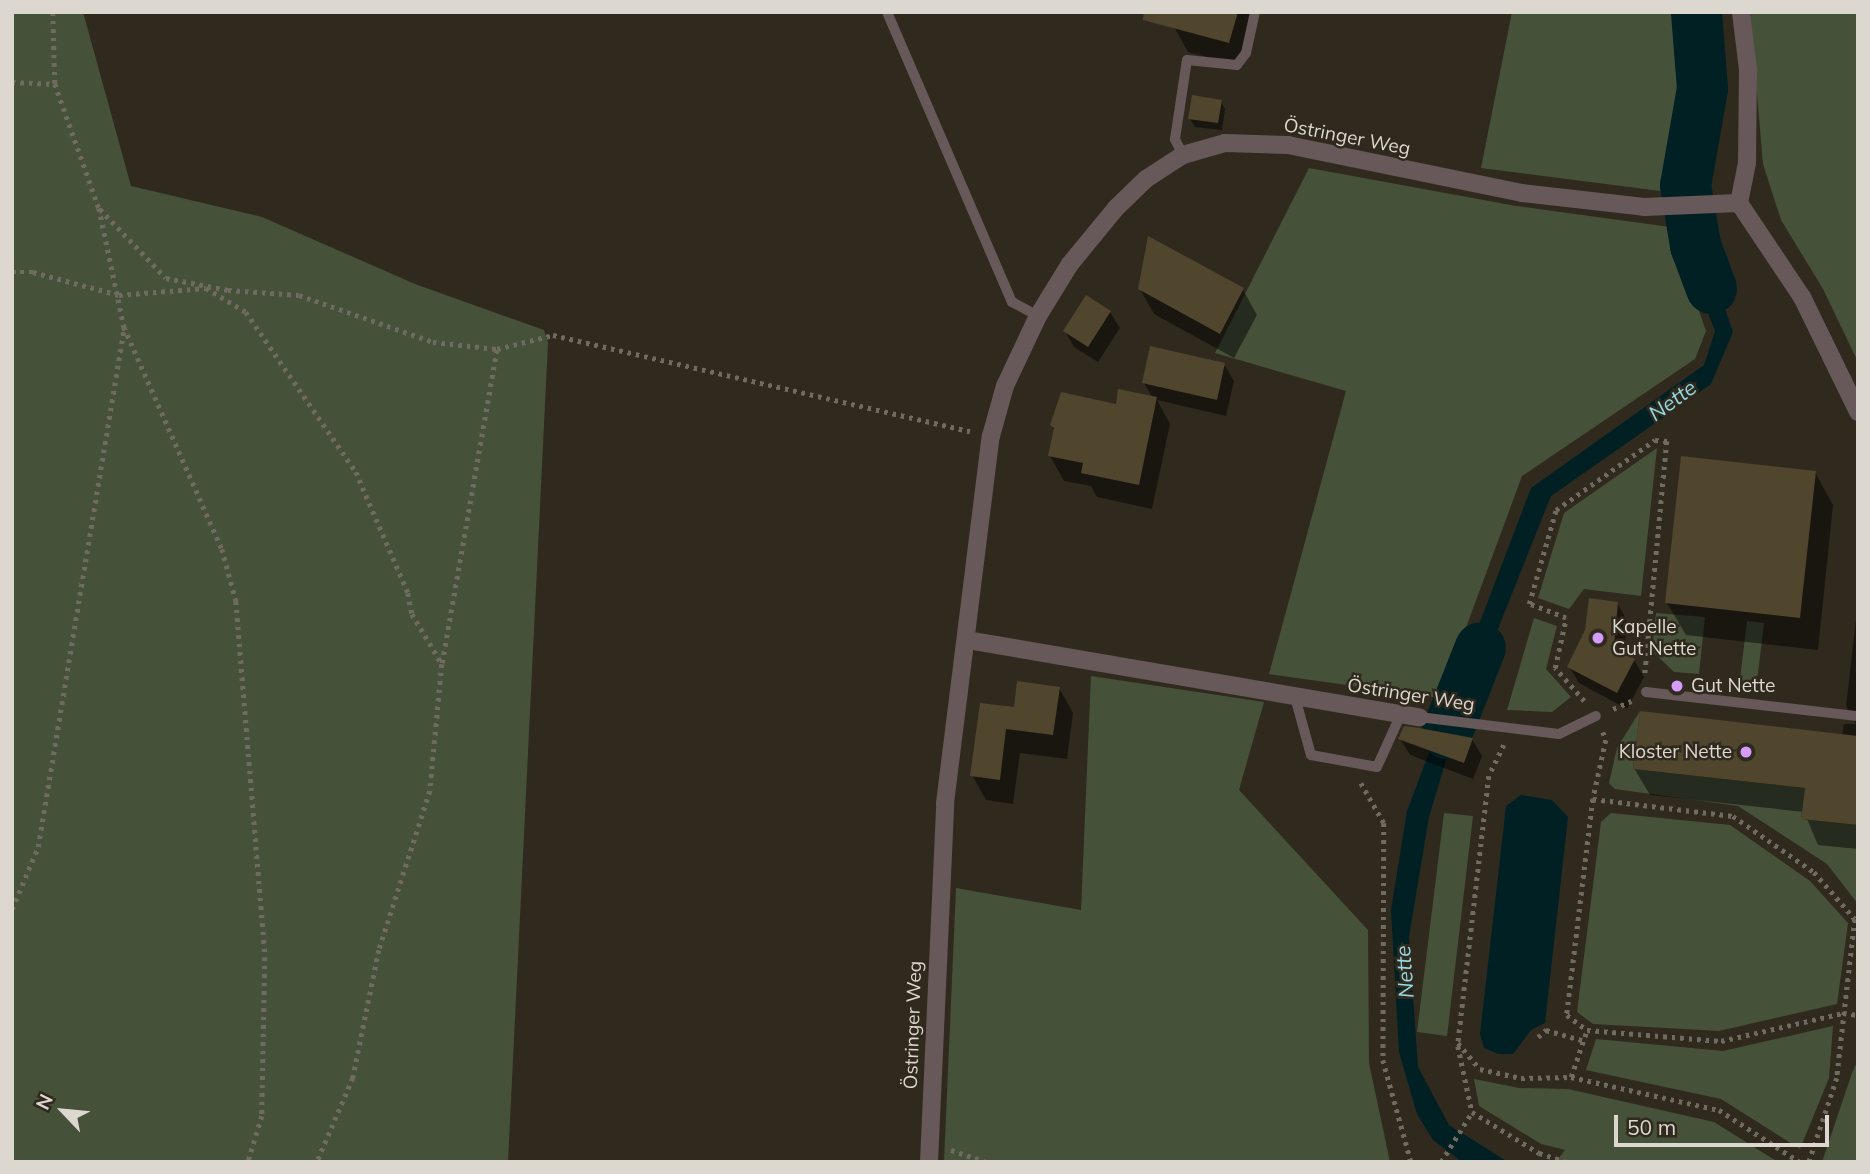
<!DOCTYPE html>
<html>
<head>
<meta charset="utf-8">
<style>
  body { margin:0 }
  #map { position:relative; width:1870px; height:1174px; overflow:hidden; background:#302a1e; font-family:Mulish,sans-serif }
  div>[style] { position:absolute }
  .green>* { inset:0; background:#46513a }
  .water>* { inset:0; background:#002024 }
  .shadow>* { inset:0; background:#0007 }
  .river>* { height:51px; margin:-25.5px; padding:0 25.5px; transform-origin:25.5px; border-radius:25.5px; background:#002024 }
  .building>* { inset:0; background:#50452d }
  .path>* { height:4.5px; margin-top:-2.25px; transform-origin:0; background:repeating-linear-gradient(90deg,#706b60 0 3.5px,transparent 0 8.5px) }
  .lane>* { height:10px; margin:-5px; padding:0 5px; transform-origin:5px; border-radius:5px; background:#67595a }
  .street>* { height:18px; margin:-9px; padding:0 9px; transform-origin:9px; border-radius:9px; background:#67595a }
  .dots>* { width:19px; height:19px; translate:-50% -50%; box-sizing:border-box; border:4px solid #302a1e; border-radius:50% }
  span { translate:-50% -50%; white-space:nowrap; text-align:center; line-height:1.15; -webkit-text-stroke:5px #302a1e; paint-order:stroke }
  .street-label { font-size:19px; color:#dcd8d0 }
  .poi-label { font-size:19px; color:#dcd8d0 }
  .left { translate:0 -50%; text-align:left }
  .right { translate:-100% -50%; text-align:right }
  .water-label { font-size:21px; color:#95dae3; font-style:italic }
  .frame { position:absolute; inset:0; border:14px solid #dcd8d0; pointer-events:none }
  .north { position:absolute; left:28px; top:1076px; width:70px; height:70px; -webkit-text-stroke:5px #302a1e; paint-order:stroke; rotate:296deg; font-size:19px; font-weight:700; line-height:28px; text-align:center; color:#dcd8d0 }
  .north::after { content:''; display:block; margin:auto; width:24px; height:32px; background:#dcd8d0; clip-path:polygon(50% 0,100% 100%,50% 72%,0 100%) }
  .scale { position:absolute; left:1614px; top:1115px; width:215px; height:32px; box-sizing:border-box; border:4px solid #dcd8d0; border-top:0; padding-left:9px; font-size:21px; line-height:24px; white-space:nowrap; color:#dcd8d0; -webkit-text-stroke:5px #302a1e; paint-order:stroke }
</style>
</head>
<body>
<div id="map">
  <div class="green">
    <div style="clip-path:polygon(12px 12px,83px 12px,131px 186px,262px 217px,415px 284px,544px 330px,548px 343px,508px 1162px,12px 1162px)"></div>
    <div style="clip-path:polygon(1512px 12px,1673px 12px,1682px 137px,1668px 192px,1481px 168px)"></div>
    <div style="clip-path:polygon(1750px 12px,1858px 12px,1858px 362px,1823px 289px,1781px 220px,1763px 164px)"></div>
    <div style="clip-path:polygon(1309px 168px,1516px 206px,1670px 227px,1706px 331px,1695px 359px,1522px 476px,1440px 698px,1269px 674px,1346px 391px,1215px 353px)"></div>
    <div style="clip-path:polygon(1657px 448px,1641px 596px,1584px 589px,1569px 609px,1538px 598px,1564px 513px)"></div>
    <div style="clip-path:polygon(1656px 613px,1705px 617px,1699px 674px,1674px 672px,1652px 651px)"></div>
    <div style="clip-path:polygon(1534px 618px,1557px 626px,1546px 669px,1571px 697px,1552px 712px,1507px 710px)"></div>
    <div style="clip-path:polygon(1747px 621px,1764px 623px,1756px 690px,1739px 688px)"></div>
    <div style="clip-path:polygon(1091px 676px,1264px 702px,1239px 790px,1368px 930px,1369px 1063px,1390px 1162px,944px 1162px,956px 888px,1081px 910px)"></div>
    <div style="clip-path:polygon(1640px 711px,1633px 769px,1805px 788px,1801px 819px,1858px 825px,1858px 904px,1827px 864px,1738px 806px,1615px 789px,1609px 783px,1617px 748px)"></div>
    <div style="clip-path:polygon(1444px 813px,1473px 816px,1447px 1036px,1417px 1032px)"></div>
    <div style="clip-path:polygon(1611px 813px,1730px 825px,1810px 881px,1848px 923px,1837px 1004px,1719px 1031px,1593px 1024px,1577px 1012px,1601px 822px)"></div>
    <div style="clip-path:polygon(1833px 1026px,1829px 1078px,1800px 1149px,1721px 1099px,1586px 1070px,1596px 1039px,1723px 1051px)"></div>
    <div style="clip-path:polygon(1858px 1060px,1858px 1162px,1822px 1162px,1852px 1073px)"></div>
    <div style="clip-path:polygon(1474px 1079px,1519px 1088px,1568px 1089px,1714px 1122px,1778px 1162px,1556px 1162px,1565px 1150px,1541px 1144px,1479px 1106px)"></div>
  </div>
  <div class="water">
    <div style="clip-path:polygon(1682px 12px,1703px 12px,1709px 88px,1694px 180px,1697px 199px,1681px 200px,1678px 180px,1689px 90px)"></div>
    <div style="clip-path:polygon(1702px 222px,1703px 246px,1733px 332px,1711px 384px,1551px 496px,1464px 714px,1446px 711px,1531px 488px,1704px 365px,1715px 331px,1683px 250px,1678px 224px)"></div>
    <div style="clip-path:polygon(1430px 750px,1447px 757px,1429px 817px,1409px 937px,1418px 1067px,1449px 1125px,1508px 1162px,1462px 1162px,1433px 1140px,1417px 1114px,1399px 1052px,1391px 910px,1407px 811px)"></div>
    <div style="clip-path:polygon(1521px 795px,1552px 800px,1568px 817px,1545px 1023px,1531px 1030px,1513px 1054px,1498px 1054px,1484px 1048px,1480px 1034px,1506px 806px)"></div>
  </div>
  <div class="shadow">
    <div style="clip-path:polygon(1178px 12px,1258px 12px,1243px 67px,1188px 52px,1174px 27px)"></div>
    <div style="clip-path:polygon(1221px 101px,1225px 109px,1222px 130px,1195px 127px,1190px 119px)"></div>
    <div style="clip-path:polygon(1140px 289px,1243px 290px,1257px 315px,1234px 358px,1154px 314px)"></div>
    <div style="clip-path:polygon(1110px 312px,1120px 328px,1098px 362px,1074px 347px,1065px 331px)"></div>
    <div style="clip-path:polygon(1224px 364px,1234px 381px,1226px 416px,1157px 400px,1170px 424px,1152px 509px,1097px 497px,1091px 486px,1064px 481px,1050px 456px,1055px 431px,1051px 425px,1153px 398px,1144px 383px)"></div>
    <div style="clip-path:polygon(1815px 472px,1833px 505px,1818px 650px,1686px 635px,1667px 603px)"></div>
    <div style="clip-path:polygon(1858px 602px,1858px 849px,1818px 845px,1804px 812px,1650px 795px,1634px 768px,1842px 736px,1844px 724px,1856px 724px,1846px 706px)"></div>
    <div style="clip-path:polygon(1617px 603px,1627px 620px,1624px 654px,1634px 660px,1644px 677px,1627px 709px,1579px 683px,1569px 666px,1587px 630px)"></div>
    <div style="clip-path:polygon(1059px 688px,1073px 713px,1067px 759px,1020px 753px,1013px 804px,986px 800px,972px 775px,1016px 709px)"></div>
    <div style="clip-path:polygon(1400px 739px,1472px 739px,1482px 756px,1473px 779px,1410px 755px)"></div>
  </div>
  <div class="river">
    <div style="left:1696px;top:12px;width:76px;rotate:85.5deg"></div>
    <div style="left:1702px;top:88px;width:98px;rotate:99.9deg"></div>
    <div style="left:1685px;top:185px;width:61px;rotate:80.5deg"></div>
    <div style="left:1695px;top:245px;width:46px;rotate:69.6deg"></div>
    <div style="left:1446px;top:733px;width:92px;rotate:-68.4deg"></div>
  </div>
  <div class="building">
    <div style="clip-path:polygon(1144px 12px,1238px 12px,1229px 43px,1143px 20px)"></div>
    <div style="clip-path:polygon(1192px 95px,1222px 100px,1218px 123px,1188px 119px)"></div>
    <div style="clip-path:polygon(1148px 236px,1244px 288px,1220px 334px,1138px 289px)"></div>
    <div style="clip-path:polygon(1086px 295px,1111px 311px,1088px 347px,1063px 331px)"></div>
    <div style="clip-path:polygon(1150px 346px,1225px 363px,1217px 400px,1142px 383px)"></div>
    <div style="clip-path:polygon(1118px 389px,1157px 397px,1139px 485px,1081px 473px,1083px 463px,1048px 456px,1054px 428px,1050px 425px,1061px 392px,1116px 404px)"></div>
    <div style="clip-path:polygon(1681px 456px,1816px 471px,1800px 618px,1665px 603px)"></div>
    <div style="clip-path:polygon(1589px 598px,1618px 602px,1614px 646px,1635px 659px,1617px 693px,1567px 667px,1585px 630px)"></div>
    <div style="clip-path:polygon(1017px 681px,1060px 687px,1053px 735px,1006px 729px,1000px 780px,970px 776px,980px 703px,1014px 707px)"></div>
    <div style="clip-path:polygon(1640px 711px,1858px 736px,1858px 825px,1801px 819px,1805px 788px,1633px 769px)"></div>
    <div style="clip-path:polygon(1404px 726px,1419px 728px,1473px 738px,1464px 763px,1398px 739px)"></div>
  </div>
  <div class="path">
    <div style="left:53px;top:12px;width:72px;rotate:88.4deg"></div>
    <div style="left:55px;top:84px;width:132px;rotate:70.5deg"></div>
    <div style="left:99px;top:208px;width:122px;rotate:78.1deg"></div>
    <div style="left:124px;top:327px;width:243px;rotate:66.2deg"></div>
    <div style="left:222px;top:549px;width:54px;rotate:74.9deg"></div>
    <div style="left:236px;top:601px;width:357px;rotate:85.3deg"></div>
    <div style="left:265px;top:957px;width:159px;rotate:91.1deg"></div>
    <div style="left:262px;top:1116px;width:48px;rotate:106.9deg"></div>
    <div style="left:12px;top:82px;width:43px;rotate:2.7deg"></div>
    <div style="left:100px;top:209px;width:95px;rotate:46.3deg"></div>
    <div style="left:166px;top:278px;width:63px;rotate:11deg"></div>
    <div style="left:228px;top:290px;width:71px;rotate:4deg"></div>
    <div style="left:299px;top:295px;width:142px;rotate:19.3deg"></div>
    <div style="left:433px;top:342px;width:64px;rotate:6.2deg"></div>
    <div style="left:497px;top:349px;width:58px;rotate:-14deg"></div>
    <div style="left:553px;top:335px;width:428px;rotate:13deg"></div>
    <div style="left:12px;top:272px;width:21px"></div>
    <div style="left:33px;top:272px;width:89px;rotate:15deg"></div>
    <div style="left:119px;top:295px;width:87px;rotate:-4.6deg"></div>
    <div style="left:206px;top:288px;width:47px;rotate:31deg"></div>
    <div style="left:246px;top:312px;width:194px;rotate:55.5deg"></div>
    <div style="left:356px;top:472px;width:132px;rotate:66.7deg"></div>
    <div style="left:408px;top:593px;width:21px;rotate:79deg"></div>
    <div style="left:412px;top:614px;width:58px;rotate:59deg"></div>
    <div style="left:442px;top:664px;width:128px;rotate:95.4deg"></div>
    <div style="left:430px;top:791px;width:167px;rotate:107.8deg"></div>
    <div style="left:379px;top:950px;width:131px;rotate:101.5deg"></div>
    <div style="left:353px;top:1078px;width:91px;rotate:113.2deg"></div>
    <div style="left:442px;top:663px;width:319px;rotate:-80.1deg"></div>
    <div style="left:1584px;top:701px;width:44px;rotate:-131.3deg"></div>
    <div style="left:1555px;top:668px;width:51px;rotate:-77.6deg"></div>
    <div style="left:1566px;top:618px;width:40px;rotate:-159deg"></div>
    <div style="left:1529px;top:604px;width:98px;rotate:-74deg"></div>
    <div style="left:1556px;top:510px;width:121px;rotate:-35.3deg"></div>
    <div style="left:1655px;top:440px;width:12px;rotate:5deg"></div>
    <div style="left:1667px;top:441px;width:233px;rotate:95.4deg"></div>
    <div style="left:1613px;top:709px;width:20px;rotate:-24deg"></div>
    <div style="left:1603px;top:732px;width:9px;rotate:69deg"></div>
    <div style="left:1606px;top:740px;width:60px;rotate:102.4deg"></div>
    <div style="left:1593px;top:799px;width:218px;rotate:96.9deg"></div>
    <div style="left:1567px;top:1015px;width:25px;rotate:37deg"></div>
    <div style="left:1587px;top:1030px;width:134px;rotate:4.7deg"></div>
    <div style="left:1721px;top:1041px;width:125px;rotate:-12.9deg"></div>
    <div style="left:1843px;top:1013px;width:15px;rotate:8deg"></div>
    <div style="left:1504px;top:745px;width:34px;rotate:116deg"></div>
    <div style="left:1489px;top:776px;width:269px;rotate:96.6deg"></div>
    <div style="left:1458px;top:1043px;width:34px;rotate:50deg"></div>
    <div style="left:1480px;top:1069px;width:42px;rotate:12.4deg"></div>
    <div style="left:1521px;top:1078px;width:50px;rotate:-1.1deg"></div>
    <div style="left:1571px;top:1077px;width:152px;rotate:12.6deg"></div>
    <div style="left:1719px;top:1110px;width:96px;rotate:32.7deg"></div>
    <div style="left:1361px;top:783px;width:46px;rotate:60.1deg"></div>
    <div style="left:1384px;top:823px;width:237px;rotate:90.2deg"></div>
    <div style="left:1383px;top:1060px;width:106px;rotate:74.6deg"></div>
    <div style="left:1593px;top:799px;width:141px;rotate:6.9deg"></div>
    <div style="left:1733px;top:816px;width:98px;rotate:34.7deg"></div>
    <div style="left:1814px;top:872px;width:62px;rotate:48.9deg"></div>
    <div style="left:1855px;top:919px;width:160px;rotate:96.5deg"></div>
    <div style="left:1837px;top:1078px;width:89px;rotate:108.4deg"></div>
    <div style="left:12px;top:909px;width:67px;rotate:-67.2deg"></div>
    <div style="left:38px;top:847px;width:526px;rotate:-80.59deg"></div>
    <div style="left:1538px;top:1037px;width:11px;rotate:-41deg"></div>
    <div style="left:1546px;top:1030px;width:41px;rotate:15.8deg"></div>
    <div style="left:1458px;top:1046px;width:67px;rotate:78deg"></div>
    <div style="left:1472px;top:1112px;width:79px;rotate:31.5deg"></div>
    <div style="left:1539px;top:1153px;width:28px;rotate:18deg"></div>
    <div style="left:1571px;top:1077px;width:50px;rotate:-71.2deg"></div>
    <div style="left:951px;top:1150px;width:36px;rotate:19deg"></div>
    <div style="left:1441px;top:1162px;width:59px;rotate:-58.2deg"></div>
  </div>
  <div class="lane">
    <div style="left:887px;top:12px;width:316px;rotate:66.7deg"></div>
    <div style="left:1012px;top:302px;width:30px;rotate:28deg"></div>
    <div style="left:1183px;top:155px;width:18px;rotate:-117deg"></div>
    <div style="left:1175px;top:139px;width:80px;rotate:-81.4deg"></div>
    <div style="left:1187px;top:60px;width:50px;rotate:5.7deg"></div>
    <div style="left:1237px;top:65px;width:15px;rotate:-53deg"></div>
    <div style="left:1246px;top:53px;width:42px;rotate:-77.6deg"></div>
    <div style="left:1646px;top:692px;width:213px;rotate:6.5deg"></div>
    <div style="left:1295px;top:697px;width:60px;rotate:74.6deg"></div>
    <div style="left:1311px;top:755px;width:67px;rotate:10.3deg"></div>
    <div style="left:1377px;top:767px;width:58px;rotate:-65.6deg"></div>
    <div style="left:1419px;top:717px;width:141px;rotate:6.9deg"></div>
    <div style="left:1559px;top:734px;width:41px;rotate:-25.9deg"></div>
  </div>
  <div class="street">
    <div style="left:1739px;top:203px;width:113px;rotate:56.2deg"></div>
    <div style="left:1802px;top:297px;width:128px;rotate:64deg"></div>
    <div style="left:1739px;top:203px;width:41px;rotate:-78.7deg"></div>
    <div style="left:1747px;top:163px;width:93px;rotate:-89.4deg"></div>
    <div style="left:1748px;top:70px;width:58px;rotate:-96.9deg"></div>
    <div style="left:967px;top:640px;width:459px;rotate:9.7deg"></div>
    <div style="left:929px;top:1162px;width:359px;rotate:-87.4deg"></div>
    <div style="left:945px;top:803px;width:370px;rotate:-82.9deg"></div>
    <div style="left:991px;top:436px;width:52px;rotate:-74.4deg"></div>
    <div style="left:1005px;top:386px;width:77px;rotate:-64.8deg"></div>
    <div style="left:1038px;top:316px;width:61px;rotate:-58.4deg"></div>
    <div style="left:1070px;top:264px;width:72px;rotate:-50.6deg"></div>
    <div style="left:1116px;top:208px;width:42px;rotate:-44deg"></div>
    <div style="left:1146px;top:179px;width:44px;rotate:-33deg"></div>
    <div style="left:1183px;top:155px;width:44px;rotate:-15.9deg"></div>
    <div style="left:1225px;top:143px;width:63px;rotate:1.8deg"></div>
    <div style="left:1288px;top:145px;width:239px;rotate:11.6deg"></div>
    <div style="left:1522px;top:193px;width:123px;rotate:6.5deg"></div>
    <div style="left:1644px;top:207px;width:95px;rotate:-2.4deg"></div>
  </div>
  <div class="dots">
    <div style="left:1598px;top:638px;background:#d59cfb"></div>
    <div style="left:1677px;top:686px;background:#d59cfb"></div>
    <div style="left:1746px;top:752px;background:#d59cfb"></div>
  </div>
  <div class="street-label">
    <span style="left:1347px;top:137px;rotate:11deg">Östringer Weg</span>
    <span style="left:1411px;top:695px;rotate:9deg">Östringer Weg</span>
    <span style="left:913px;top:1025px;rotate:-88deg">Östringer Weg</span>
  </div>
  <div class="poi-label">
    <span class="left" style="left:1612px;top:638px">Kapelle<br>Gut Nette</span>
    <span class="left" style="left:1691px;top:686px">Gut Nette</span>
    <span class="right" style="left:1732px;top:752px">Kloster Nette</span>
  </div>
  <div class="water-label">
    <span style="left:1672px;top:400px;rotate:-36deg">Nette</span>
    <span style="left:1404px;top:972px;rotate:-94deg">Nette</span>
  </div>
  <div class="frame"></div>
  <div class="north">N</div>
  <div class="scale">50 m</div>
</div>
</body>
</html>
